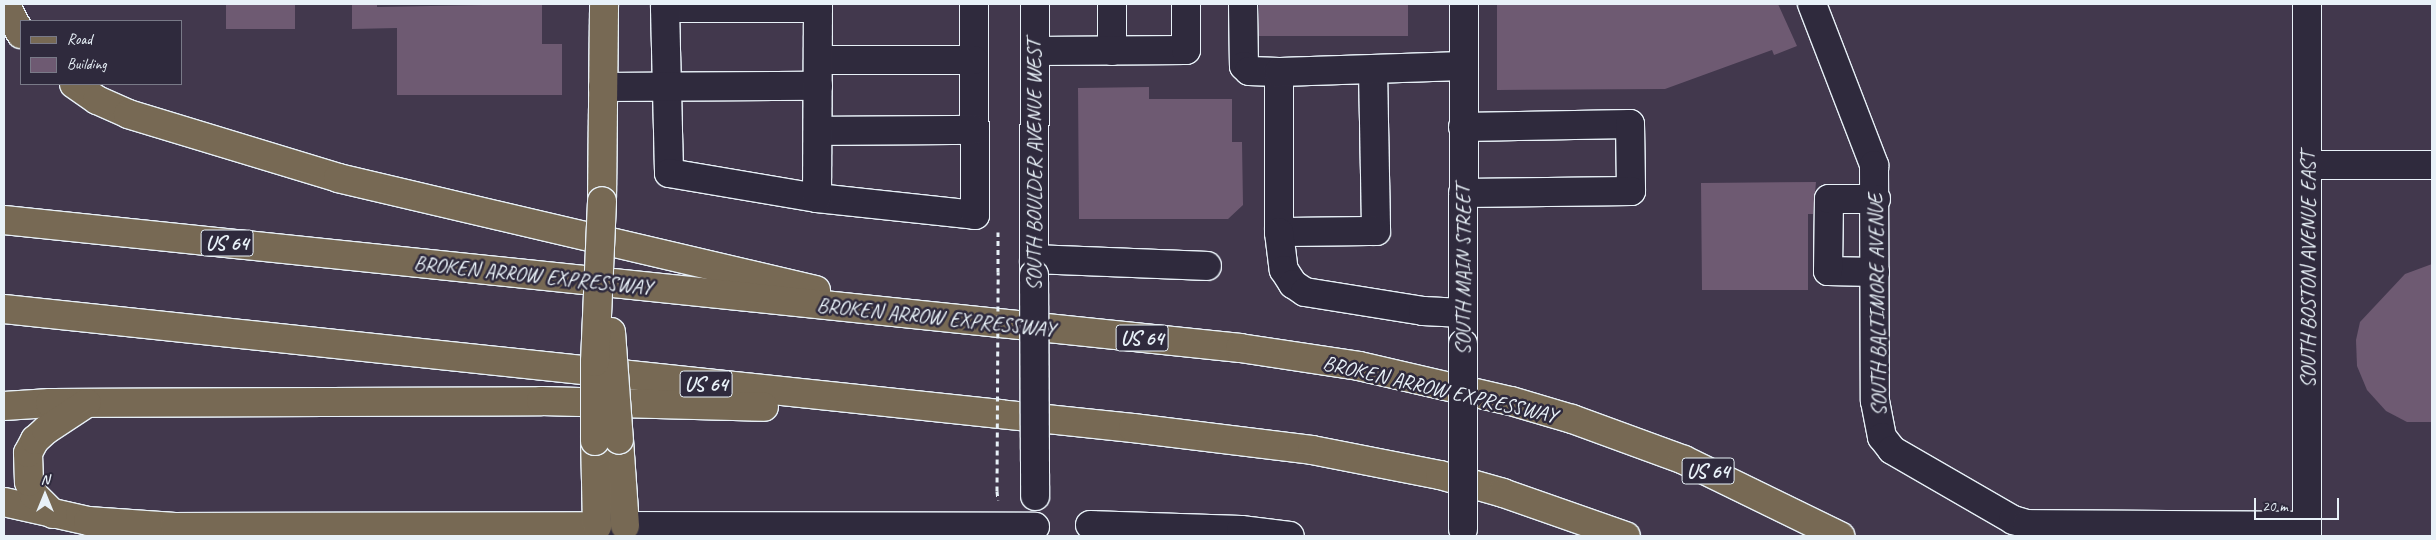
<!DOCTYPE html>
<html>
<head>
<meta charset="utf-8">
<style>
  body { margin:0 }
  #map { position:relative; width:2436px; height:540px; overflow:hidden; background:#42384d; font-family:Caveat,sans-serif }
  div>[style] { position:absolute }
  .building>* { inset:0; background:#6e5a72 }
  .path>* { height:3px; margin-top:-1.5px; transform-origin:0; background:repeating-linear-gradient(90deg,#e8f1f8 0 5px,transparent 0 9px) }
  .roads { filter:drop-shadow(1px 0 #e8f1f8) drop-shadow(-1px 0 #e8f1f8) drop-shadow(0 1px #e8f1f8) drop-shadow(0 -1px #e8f1f8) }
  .minor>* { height:28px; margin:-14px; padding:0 14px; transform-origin:14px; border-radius:14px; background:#2f2a3d }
  .major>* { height:28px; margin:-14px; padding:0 14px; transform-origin:14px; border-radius:14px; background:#776954 }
  .highway>* { height:28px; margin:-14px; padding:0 14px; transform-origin:14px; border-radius:14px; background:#776954 }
  .path-bridge>* { height:3px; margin-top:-1.5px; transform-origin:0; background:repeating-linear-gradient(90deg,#e8f1f8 0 5px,transparent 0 9px) }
  .bridges { filter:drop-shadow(1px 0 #e8f1f8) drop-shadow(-1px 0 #e8f1f8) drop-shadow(0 1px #e8f1f8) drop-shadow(0 -1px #e8f1f8) }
  .minor-bridge>* { height:28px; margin:-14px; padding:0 14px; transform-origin:14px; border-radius:14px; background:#2f2a3d }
  .major-bridge>* { height:28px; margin:-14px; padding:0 14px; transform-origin:14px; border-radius:14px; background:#776954 }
  span { translate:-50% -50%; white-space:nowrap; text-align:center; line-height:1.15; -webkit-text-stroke:5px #2f2a3d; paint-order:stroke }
  .shield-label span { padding:1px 4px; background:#2f2a3d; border:1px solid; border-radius:4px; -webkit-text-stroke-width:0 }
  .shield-label { font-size:20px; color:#e8f1f8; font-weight:700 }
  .street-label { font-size:21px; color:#e8f1f8 }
  .frame { position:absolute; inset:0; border:5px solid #e8f1f8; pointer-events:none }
  .legend { position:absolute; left:20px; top:20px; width:162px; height:65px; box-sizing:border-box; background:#2f2a3d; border:1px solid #797a88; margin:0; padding:6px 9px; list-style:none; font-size:15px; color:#e8f1f8 }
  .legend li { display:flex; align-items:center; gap:10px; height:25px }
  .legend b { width:25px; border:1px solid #797a88 }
  .north { position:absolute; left:20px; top:470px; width:50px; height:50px; -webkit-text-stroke:4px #2f2a3d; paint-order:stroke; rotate:0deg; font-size:14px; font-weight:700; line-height:20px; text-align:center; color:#e8f1f8 }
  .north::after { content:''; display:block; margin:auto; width:18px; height:22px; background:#e8f1f8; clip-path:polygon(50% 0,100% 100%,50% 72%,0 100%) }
  .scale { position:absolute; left:2254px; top:498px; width:85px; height:22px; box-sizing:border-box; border:2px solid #e8f1f8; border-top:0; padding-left:6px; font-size:15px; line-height:18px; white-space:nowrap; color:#e8f1f8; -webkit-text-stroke:4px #2f2a3d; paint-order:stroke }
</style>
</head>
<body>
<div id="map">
  <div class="building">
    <div style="clip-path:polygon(226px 4px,295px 4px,295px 29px,226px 29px)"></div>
    <div style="clip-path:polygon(352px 4px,377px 4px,377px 7px,542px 4px,542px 44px,562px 44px,562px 95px,397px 95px,397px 28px,352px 29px)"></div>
    <div style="clip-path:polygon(1259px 4px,1408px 4px,1408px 36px,1259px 36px)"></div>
    <div style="clip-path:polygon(1497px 4px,1778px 4px,1797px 46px,1774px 55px,1772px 50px,1665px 89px,1497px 90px)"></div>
    <div style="clip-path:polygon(1149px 87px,1149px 99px,1232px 99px,1232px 142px,1242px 142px,1243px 205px,1228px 219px,1079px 219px,1078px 88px)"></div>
    <div style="clip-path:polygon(1816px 182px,1813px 214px,1808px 214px,1808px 290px,1702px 290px,1701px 183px)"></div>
    <div style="clip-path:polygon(2432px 264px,2432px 422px,2407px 422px,2386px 411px,2367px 390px,2357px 366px,2356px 340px,2360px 322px,2405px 274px)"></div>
  </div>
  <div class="path">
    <div style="left:998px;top:272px;width:40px;rotate:-90deg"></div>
    <div style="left:997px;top:491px;width:9px;rotate:84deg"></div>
  </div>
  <div class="roads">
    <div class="minor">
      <div style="left:1112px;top:4px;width:47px;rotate:90deg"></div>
      <div style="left:1243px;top:4px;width:62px;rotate:89.1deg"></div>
      <div style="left:1244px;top:66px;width:7px;rotate:45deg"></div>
      <div style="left:1249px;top:71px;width:30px;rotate:2deg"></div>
      <div style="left:1812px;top:4px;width:173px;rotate:68.9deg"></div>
      <div style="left:1874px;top:165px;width:236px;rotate:89.8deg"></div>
      <div style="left:1875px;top:401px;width:37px;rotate:79deg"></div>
      <div style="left:1882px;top:437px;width:16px;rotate:52deg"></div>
      <div style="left:1892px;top:450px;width:140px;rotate:30deg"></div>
      <div style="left:2013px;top:520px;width:15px;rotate:16deg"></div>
      <div style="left:2027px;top:524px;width:280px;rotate:0.4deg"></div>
      <div style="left:818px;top:8px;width:153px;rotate:180deg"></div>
      <div style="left:665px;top:8px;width:165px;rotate:88.6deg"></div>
      <div style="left:669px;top:173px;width:150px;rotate:9.6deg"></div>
      <div style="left:817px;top:198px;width:159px;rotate:6.1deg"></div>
      <div style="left:975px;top:215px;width:211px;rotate:-90.3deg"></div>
      <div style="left:1035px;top:51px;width:151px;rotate:-0.4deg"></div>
      <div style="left:1186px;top:50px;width:46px;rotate:-90deg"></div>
      <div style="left:818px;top:60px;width:156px"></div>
      <div style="left:1373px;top:70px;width:161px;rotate:88.9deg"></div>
      <div style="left:1376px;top:231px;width:97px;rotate:179.4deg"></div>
      <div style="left:1279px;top:232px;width:160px;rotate:-90deg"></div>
      <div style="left:1279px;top:72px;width:185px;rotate:-1.9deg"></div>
      <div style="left:603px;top:87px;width:215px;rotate:-0.3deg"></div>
      <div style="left:1463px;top:127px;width:167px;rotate:-1deg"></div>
      <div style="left:1630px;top:124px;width:67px;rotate:89.1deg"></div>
      <div style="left:1631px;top:191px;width:168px;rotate:179.3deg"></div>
      <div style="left:818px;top:131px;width:157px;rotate:-0.4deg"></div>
      <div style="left:2308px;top:165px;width:124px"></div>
      <div style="left:817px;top:198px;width:194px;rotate:-89.7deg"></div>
      <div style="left:1279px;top:232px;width:38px;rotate:83deg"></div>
      <div style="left:1284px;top:270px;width:17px;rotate:57deg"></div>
      <div style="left:1293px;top:284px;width:14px;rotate:34deg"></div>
      <div style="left:1305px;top:292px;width:120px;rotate:9.1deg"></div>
      <div style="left:1423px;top:311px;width:40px;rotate:2.9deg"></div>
      <div style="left:1034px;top:259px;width:173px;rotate:2.3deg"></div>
      <div style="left:1875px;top:272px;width:47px;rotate:-178.8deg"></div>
      <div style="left:1828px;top:271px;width:72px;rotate:-89.2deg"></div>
      <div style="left:1829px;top:199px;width:47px"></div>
      <div style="left:1034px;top:275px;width:271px;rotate:-89.8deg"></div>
      <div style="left:1463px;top:344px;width:340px;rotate:-89.8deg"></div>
      <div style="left:1090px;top:525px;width:151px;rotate:1.9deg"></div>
      <div style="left:1241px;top:530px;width:49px;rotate:7deg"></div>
      <div style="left:601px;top:526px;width:434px;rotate:0.1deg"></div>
      <div style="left:2307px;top:536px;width:532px;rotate:-90deg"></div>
    </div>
    <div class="major">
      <div style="left:602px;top:201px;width:197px;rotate:-89.4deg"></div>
      <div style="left:619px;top:440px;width:86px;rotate:86deg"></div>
      <div style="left:4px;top:502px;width:86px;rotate:12.7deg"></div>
      <div style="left:88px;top:521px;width:87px;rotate:3.9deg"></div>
      <div style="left:175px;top:527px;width:422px;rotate:-0.1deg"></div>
      <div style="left:597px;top:526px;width:85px;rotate:-91.3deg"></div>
    </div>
    <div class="highway">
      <div style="left:5px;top:4px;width:34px;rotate:62deg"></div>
      <div style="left:74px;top:84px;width:28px;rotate:35deg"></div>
      <div style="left:97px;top:100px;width:34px;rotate:24deg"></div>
      <div style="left:128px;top:114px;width:220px;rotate:16.9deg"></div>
      <div style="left:338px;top:178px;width:491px;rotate:13.2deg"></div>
      <div style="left:4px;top:220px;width:1243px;rotate:5.91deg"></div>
      <div style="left:1240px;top:348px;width:120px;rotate:8.6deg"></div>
      <div style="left:1359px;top:366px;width:156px;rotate:13deg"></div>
      <div style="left:1511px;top:401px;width:64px;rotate:16.4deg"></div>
      <div style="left:1572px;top:419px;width:119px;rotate:20.1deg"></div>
      <div style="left:1684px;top:460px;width:174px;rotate:26deg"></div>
      <div style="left:4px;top:309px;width:1135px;rotate:6.02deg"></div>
      <div style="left:1133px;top:428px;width:180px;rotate:7deg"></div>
      <div style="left:1312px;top:450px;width:130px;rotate:11.1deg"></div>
      <div style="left:1440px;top:475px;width:66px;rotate:15.9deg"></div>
      <div style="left:1503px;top:493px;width:130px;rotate:19.3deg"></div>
      <div style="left:4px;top:406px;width:46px;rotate:-3.7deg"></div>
      <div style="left:50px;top:403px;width:491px;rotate:-0.2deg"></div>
      <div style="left:541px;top:401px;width:223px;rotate:1.5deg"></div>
      <div style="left:53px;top:514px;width:27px;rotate:-135deg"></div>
      <div style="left:34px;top:495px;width:14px;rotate:-111deg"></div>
      <div style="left:29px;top:482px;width:29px;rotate:-92deg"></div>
      <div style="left:28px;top:453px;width:15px;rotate:-62deg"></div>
      <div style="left:35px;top:440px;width:15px;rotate:-42deg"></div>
      <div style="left:46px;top:430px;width:49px;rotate:-33.4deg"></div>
    </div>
  </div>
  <div class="path-bridge">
    <div style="left:997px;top:491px;width:219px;rotate:-89.7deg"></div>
  </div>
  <div class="bridges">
    <div class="minor-bridge">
      <div style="left:1034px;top:275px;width:221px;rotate:89.7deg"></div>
      <div style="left:1463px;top:344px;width:185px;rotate:90deg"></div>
    </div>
    <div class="major-bridge">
      <div style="left:611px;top:332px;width:108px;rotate:85.8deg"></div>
      <div style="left:595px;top:441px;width:79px;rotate:-90deg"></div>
      <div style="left:595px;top:362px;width:161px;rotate:-87.5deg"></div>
    </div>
  </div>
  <div class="shield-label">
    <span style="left:227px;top:243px">US 64</span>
    <span style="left:1142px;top:338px">US 64</span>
    <span style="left:706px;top:384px">US 64</span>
    <span style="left:1708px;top:471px">US 64</span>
  </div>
  <div class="street-label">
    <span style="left:1034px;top:165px;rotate:-90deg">SOUTH BOULDER AVENUE WEST</span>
    <span style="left:1463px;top:270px;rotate:-90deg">SOUTH MAIN STREET</span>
    <span style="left:2308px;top:270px;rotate:-90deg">SOUTH BOSTON AVENUE EAST</span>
    <span style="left:533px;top:275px;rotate:6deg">BROKEN ARROW EXPRESSWAY</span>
    <span style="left:1877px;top:305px;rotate:-91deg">SOUTH BALTIMORE AVENUE</span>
    <span style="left:936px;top:317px;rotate:6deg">BROKEN ARROW EXPRESSWAY</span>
    <span style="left:1440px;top:389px;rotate:13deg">BROKEN ARROW EXPRESSWAY</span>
  </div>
  <div class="frame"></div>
  <ul class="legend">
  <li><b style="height:6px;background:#776954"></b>Road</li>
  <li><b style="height:14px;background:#6e5a72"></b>Building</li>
  </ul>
  <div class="north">N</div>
  <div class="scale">20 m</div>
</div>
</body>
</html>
